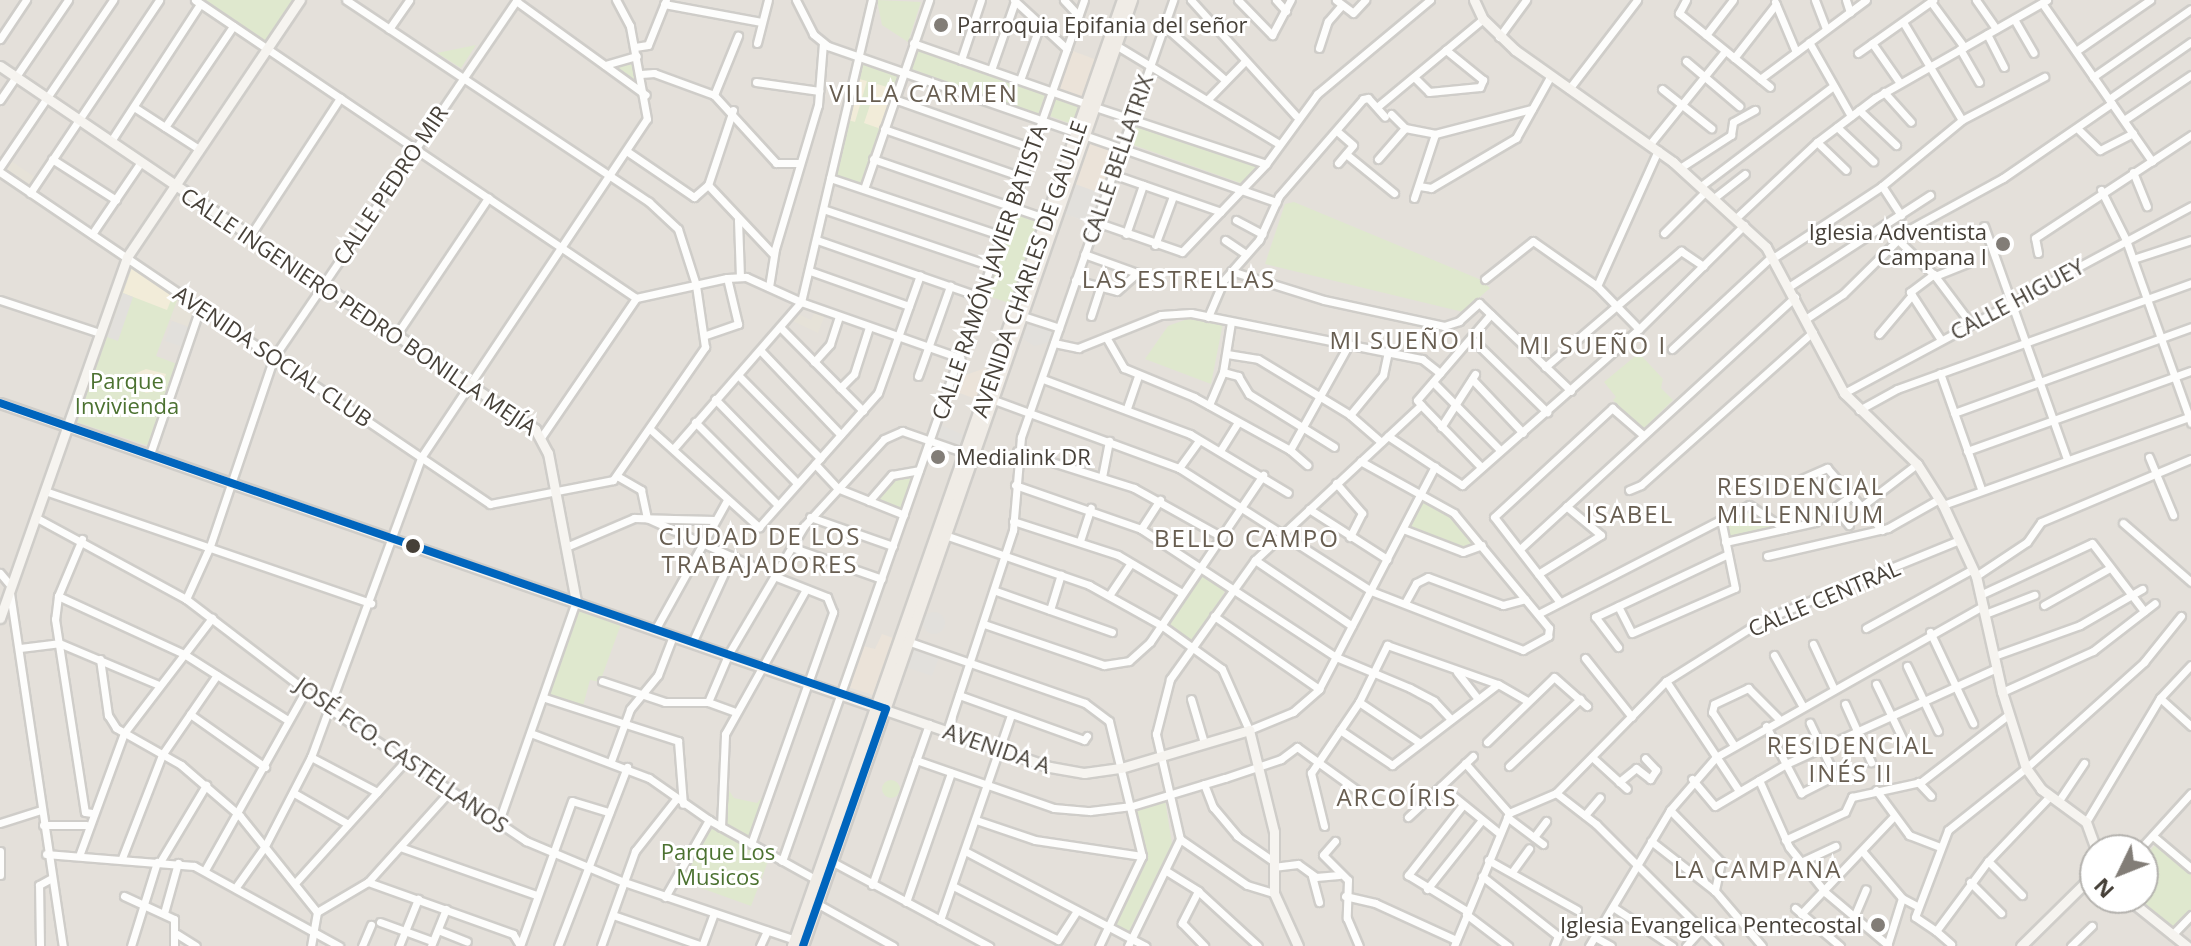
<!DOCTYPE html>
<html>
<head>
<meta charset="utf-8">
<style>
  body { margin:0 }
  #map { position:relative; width:2191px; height:946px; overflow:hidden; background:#f1efeb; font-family:"Open Sans",sans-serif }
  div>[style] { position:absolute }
  .residential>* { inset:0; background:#e4e0da }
  .commercial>* { inset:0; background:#ebe3d9 }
  .education>* { inset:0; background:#e6e2d8 }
  .green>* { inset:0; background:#dfe8ce }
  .round { border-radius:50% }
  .sand>* { inset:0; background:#f2ecd9 }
  .parking>* { inset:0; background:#e2e0dc }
  .roads { filter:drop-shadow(2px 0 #cfcdc9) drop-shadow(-2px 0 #cfcdc9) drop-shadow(0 2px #cfcdc9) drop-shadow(0 -2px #cfcdc9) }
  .street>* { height:7px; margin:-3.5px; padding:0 3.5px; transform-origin:3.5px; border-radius:3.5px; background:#fdfdfc }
  .secondary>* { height:9px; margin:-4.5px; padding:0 4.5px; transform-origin:4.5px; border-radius:4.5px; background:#f6f4f0 }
  .primary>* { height:10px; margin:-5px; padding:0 5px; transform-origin:5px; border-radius:5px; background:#f0ece6 }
  .bus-1>* { height:8px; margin:-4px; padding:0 4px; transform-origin:4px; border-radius:4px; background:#0065bd }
  .dots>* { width:22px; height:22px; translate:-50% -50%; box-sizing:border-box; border:4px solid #fff; border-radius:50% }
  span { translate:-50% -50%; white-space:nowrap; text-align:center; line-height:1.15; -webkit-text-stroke:6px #fff; paint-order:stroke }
  .poi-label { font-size:22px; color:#464038 }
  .left { translate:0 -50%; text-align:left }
  .right { translate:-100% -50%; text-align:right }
  .street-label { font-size:22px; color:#464038 }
  .park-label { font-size:22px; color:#4c7231 }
  .neighbourhood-label { font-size:24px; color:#685e51; letter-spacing:2px }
  .north { position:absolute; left:2079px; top:834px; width:80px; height:80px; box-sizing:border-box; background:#fff; border:2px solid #b5b3af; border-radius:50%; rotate:227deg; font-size:22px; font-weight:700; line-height:32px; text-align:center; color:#464038 }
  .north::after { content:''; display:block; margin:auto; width:28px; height:36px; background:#827d77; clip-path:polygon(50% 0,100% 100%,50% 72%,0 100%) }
</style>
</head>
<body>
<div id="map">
  <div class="residential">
    <div style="clip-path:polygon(evenodd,0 0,2191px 0,2191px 946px,0 946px,0 0,2095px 850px,2143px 850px,2143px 898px,2095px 898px,2095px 850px)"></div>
  </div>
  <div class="commercial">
    <div style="clip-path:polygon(1070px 50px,1097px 60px,1084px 98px,1057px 88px)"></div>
    <div style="clip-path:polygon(1091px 137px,1117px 146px,1090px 223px,1065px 214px)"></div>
    <div style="clip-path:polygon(991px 366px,976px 399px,954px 391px,960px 377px)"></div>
    <div style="clip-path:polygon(882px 634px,893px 638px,873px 695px,848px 687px,863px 646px,875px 649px)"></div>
  </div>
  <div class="education">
    <div style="clip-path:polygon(11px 161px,36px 178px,30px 187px,5px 170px)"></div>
    <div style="clip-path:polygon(178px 298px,196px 309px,190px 327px,170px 320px)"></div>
    <div style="clip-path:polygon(816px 309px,826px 312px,818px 333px,793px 321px,798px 314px,811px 320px)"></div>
  </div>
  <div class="green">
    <div style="clip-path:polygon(201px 0,293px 0,266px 42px)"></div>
    <div style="clip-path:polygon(877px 0,921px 2px,908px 42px,882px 25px)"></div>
    <div style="clip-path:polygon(476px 45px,461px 68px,437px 53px)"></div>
    <div style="clip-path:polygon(913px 46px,1046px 92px,1038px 115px,906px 67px)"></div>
    <div style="clip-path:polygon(634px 58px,643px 90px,609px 66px)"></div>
    <div style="clip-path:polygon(862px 60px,900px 72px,861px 186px,835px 177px)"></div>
    <div style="clip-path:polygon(1054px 96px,1081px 105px,1074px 125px,1047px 115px)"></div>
    <div style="clip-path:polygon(1134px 124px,1260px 167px,1243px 184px,1128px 143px)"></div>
    <div style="clip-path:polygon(1294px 202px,1479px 279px,1490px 288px,1463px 312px,1265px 264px,1285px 204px)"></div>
    <div style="clip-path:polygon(1015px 211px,1042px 220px,1012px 304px,985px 295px)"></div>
    <div style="clip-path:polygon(132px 268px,178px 298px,156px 356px,177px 364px,149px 446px,76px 422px)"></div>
    <div style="clip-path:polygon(1193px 317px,1223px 323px,1211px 384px,1145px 359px,1168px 326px)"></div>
    <div style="clip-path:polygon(1639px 353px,1663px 379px,1661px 388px,1673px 400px,1642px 430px,1613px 400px,1616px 397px,1604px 382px)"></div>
    <div style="clip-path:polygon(901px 473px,914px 474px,901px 514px,871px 503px,887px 480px)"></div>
    <div style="clip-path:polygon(1418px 500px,1451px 515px,1475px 546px,1460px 550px,1404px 530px)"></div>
    <div style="clip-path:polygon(1749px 507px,1777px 527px,1728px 539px,1724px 521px)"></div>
    <div style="clip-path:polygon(1201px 570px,1228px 587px,1191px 643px,1163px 625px)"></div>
    <div style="clip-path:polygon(577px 610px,621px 624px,600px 682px,590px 680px,583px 706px,547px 695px)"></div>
    <div class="round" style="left:882px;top:780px;width:18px;height:18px"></div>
    <div style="clip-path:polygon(726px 786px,734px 798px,757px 803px,764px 795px,750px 838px,726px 825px)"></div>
    <div style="clip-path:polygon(1165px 800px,1172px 844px,1128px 933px,1111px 923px,1145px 854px,1136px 809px)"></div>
    <div style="clip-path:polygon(707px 825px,769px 859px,751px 906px,676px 879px)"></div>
    <div style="clip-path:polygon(2158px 842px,2191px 872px,2191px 911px,2172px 932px,2133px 898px,2143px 898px,2143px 858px)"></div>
  </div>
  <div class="sand">
    <div style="clip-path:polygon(859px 79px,867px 81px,855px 122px,848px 120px)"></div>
    <div style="clip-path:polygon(877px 84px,894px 89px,881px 129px,864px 123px)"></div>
    <div style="clip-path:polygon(132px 268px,173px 295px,167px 310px,123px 293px)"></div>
    <div style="clip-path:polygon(146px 369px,166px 374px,161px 390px,146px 393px,132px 384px,132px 375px)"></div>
  </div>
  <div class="parking">
    <div style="clip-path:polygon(1075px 184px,1100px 193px,1090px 223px,1065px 214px)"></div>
    <div style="clip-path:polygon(123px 293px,133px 297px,118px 341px,107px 337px)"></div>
    <div style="clip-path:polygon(172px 321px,190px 328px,183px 347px,165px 341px)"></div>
    <div style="clip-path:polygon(1028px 322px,1053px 330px,1049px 342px,1034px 346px,1022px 338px)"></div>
    <div style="clip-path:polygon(941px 425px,963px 435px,959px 447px,936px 438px)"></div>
    <div class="round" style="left:923px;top:612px;width:22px;height:22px"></div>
    <div style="clip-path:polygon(913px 646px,940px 655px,932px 676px,906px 667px)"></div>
  </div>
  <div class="roads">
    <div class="street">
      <div style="left:195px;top:0;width:532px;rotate:34.05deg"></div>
      <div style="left:796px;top:0;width:38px;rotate:63deg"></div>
      <div style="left:813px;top:34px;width:19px;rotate:39deg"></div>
      <div style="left:828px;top:46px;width:475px;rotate:19.2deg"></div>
      <div style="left:1014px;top:0;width:72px;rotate:42.8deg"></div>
      <div style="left:1064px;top:0;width:21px;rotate:47deg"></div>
      <div style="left:1191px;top:0;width:156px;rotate:47.8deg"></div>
      <div style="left:1238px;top:0;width:49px;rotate:45.8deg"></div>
      <div style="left:1272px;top:35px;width:40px;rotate:-62deg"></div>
      <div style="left:1276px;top:0;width:15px;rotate:48deg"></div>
      <div style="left:1336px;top:0;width:21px;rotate:37deg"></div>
      <div style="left:1353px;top:13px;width:18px;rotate:-47deg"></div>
      <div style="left:1686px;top:0;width:15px;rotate:118deg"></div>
      <div style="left:1679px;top:13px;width:117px;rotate:39.1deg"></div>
      <div style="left:1815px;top:0;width:31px;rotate:69deg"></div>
      <div style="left:1846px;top:0;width:13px;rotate:72deg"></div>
      <div style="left:1976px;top:0;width:35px;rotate:55deg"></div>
      <div style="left:516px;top:1px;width:160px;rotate:35.9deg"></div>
      <div style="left:1775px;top:2px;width:54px;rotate:67.2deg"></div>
      <div style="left:1931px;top:2px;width:56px;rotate:53.7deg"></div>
      <div style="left:2042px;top:3px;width:193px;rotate:55.2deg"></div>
      <div style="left:664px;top:4px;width:99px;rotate:10.5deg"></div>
      <div style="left:2014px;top:19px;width:39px;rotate:60deg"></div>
      <div style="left:1903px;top:22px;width:114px;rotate:59deg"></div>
      <div style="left:1164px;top:26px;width:81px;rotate:41.5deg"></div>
      <div style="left:389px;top:29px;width:35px;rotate:-55deg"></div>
      <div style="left:1987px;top:34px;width:37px;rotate:63deg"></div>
      <div style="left:1706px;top:35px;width:44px;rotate:-52.4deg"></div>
      <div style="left:1499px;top:37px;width:46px;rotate:-53.9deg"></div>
      <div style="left:0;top:39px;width:47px;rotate:-56.3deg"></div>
      <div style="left:1809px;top:42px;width:85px;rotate:60.4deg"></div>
      <div style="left:757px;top:43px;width:44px;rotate:-75.7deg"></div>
      <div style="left:913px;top:43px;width:184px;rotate:19.3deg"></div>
      <div style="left:1872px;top:43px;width:49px;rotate:55deg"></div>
      <div style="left:1114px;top:44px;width:193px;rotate:31.2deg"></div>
      <div style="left:635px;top:47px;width:13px;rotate:-9deg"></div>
      <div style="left:648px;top:45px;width:48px;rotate:-68.2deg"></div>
      <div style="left:1319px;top:48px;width:28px;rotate:-72deg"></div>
      <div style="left:1328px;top:21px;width:21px;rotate:-49deg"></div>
      <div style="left:1960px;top:49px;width:38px;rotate:60deg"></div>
      <div style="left:2076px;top:51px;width:90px;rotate:-34.6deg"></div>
      <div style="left:1858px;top:53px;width:92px;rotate:-35.2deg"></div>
      <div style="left:1734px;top:58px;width:68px;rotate:-52.1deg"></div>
      <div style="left:961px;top:60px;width:63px;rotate:-71.6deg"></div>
      <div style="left:1686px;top:61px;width:70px;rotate:40.3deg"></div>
      <div style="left:605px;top:65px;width:33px;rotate:-16deg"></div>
      <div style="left:991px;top:70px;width:73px;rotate:-70.8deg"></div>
      <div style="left:641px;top:74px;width:13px;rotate:-4deg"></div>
      <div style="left:654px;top:73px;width:64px;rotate:20.1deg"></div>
      <div style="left:714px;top:95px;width:92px;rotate:47.6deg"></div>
      <div style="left:776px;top:163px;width:24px"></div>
      <div style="left:1414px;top:77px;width:21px;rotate:45deg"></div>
      <div style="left:1429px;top:92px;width:51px;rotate:-5.6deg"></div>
      <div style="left:1480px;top:87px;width:8px;rotate:-67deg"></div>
      <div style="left:1483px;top:80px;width:48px;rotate:-141deg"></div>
      <div style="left:2093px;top:77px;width:119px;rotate:-34.8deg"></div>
      <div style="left:1760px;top:79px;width:132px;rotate:-36.7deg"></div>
      <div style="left:1020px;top:80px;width:59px;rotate:-70deg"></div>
      <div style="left:756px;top:82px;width:64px;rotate:8.1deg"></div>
      <div style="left:1569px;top:89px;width:112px;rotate:-52.6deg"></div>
      <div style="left:1662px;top:89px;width:63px;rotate:38.5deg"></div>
      <div style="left:1884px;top:92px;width:40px;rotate:48deg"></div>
      <div style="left:714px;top:95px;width:64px;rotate:-67.9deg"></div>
      <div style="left:894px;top:99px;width:146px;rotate:19.5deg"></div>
      <div style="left:2109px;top:99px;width:100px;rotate:-34.8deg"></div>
      <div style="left:0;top:100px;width:121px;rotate:-55.8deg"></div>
      <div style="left:1207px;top:100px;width:54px;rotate:-45.7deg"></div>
      <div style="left:134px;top:107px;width:77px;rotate:32.9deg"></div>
      <div style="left:1095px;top:107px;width:180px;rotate:18.4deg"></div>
      <div style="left:1377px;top:107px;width:138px;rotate:-39.7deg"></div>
      <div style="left:733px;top:110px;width:79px;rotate:108.4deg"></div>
      <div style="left:708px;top:185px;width:95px;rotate:46.7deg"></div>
      <div style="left:1859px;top:110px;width:51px;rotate:43.4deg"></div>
      <div style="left:1391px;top:114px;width:20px;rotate:45deg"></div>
      <div style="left:1405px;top:128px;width:31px;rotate:11deg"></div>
      <div style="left:1435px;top:134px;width:100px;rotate:-14.5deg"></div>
      <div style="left:2124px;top:120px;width:81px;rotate:-33.9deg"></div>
      <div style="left:165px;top:127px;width:122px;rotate:-56deg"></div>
      <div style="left:1837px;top:127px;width:50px;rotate:43.4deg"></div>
      <div style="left:884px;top:129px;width:146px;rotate:19.2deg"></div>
      <div style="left:2079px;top:130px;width:29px;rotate:44deg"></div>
      <div style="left:2100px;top:150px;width:37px;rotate:-27deg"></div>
      <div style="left:111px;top:141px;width:163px;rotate:-57deg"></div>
      <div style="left:1817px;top:142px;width:40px;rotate:44deg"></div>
      <div style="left:1650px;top:144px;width:119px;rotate:-51.1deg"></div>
      <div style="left:628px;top:152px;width:80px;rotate:34.3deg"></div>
      <div style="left:694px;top:197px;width:18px;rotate:-41deg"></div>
      <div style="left:1346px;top:154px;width:62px;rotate:39.1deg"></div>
      <div style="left:52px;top:159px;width:76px;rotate:32.6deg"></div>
      <div style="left:873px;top:159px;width:187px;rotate:19deg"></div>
      <div style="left:1378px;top:159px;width:41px;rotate:-48.9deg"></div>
      <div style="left:1338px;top:163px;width:23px;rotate:-50deg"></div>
      <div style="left:1353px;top:145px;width:20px;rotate:-139deg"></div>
      <div style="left:0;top:167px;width:202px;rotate:-55.9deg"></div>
      <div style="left:1680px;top:168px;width:61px;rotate:-32.9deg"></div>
      <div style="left:1731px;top:135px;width:13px;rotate:-81deg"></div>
      <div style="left:1733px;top:122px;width:25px;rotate:-29deg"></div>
      <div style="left:0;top:172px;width:592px;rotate:34.12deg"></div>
      <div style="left:490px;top:504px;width:125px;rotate:-11deg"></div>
      <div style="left:613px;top:480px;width:162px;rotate:-55.3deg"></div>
      <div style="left:705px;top:347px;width:63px;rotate:-98.3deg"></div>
      <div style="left:696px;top:285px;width:59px;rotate:-107.8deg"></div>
      <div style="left:678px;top:229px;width:40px;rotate:-137deg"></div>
      <div style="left:649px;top:202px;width:364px;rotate:-146.3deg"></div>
      <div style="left:2133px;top:172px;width:37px;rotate:68deg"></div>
      <div style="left:1112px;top:174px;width:115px;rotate:19.2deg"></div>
      <div style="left:830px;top:178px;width:182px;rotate:18.6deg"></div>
      <div style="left:1419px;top:186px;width:12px;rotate:9deg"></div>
      <div style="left:1431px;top:188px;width:99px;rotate:-30.5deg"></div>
      <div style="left:1516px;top:138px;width:70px;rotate:-60.9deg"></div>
      <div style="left:1701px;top:186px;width:166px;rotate:-37.1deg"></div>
      <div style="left:1882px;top:186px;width:35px;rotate:57deg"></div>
      <div style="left:864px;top:189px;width:200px;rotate:-71deg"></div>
      <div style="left:2101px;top:190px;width:56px;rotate:63.4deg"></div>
      <div style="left:2126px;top:240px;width:194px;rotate:70.4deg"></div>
      <div style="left:30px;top:193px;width:232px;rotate:-56.2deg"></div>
      <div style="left:1414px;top:198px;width:67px;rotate:-71.8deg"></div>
      <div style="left:1714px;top:198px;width:39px;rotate:-38deg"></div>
      <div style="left:823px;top:209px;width:177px;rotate:18.7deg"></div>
      <div style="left:1736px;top:218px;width:111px;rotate:-43.2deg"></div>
      <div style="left:1817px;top:142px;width:73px;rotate:-37.2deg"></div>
      <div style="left:1875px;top:98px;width:198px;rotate:-29.7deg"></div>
      <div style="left:738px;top:220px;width:56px;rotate:88deg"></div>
      <div style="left:1236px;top:220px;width:30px;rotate:28deg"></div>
      <div style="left:1096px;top:222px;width:91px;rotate:19.2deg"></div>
      <div style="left:1182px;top:252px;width:122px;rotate:-46.3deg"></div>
      <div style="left:1266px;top:164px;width:87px;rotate:-53.9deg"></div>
      <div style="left:1317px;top:94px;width:147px;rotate:-39.8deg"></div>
      <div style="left:1984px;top:226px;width:247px;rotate:70.4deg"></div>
      <div style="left:1664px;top:233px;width:59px;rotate:-45deg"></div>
      <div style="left:92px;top:234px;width:87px;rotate:-55.8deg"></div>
      <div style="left:1126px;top:234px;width:52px;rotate:-70.9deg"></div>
      <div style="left:250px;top:236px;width:165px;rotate:-56.9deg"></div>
      <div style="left:1897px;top:239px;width:53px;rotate:44.2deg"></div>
      <div style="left:1935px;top:276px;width:60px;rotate:53.1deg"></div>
      <div style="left:817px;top:240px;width:174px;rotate:19.2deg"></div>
      <div style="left:1225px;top:240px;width:25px;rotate:34deg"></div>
      <div style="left:1155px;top:245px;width:52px;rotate:-69.8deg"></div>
      <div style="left:2038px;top:253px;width:15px;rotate:-101deg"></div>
      <div style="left:2035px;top:238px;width:187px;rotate:-33.4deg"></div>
      <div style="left:1773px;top:258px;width:131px;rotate:-33.4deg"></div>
      <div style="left:1882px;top:186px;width:104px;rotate:-39.5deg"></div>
      <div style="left:1962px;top:120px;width:93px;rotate:-27.7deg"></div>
      <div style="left:2133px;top:259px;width:61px;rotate:-18.1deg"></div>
      <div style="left:810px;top:271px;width:105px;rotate:19.5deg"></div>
      <div style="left:1231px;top:271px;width:97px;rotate:17.3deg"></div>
      <div style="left:1324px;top:300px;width:123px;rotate:12.2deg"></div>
      <div style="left:1444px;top:326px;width:16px;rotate:-18deg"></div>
      <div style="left:1459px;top:321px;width:27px;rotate:-42deg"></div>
      <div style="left:1479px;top:303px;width:127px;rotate:43.7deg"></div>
      <div style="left:1934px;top:274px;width:30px;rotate:143deg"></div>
      <div style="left:1910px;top:292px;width:57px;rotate:57.1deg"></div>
      <div style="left:1935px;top:276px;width:35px;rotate:-22deg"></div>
      <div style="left:1485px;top:279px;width:61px;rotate:-38.4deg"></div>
      <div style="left:1533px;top:241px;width:78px;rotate:35.1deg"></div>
      <div style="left:1597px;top:286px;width:60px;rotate:45.7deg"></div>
      <div style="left:1075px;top:280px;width:43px;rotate:14.7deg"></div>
      <div style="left:1117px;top:291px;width:27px;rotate:-42deg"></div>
      <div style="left:1137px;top:273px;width:56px;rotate:-160.3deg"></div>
      <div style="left:1597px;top:286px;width:149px;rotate:-65.8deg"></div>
      <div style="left:1790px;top:286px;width:167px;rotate:-33deg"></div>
      <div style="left:769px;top:287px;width:38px;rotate:-81deg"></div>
      <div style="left:775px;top:249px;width:150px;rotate:-73.4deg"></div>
      <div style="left:818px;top:105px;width:62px;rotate:-85.4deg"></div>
      <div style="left:0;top:300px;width:105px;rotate:18.3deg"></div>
      <div style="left:1023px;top:316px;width:38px;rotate:18deg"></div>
      <div style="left:1091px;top:316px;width:29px;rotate:-72deg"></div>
      <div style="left:1208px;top:317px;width:39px;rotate:-67deg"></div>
      <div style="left:1223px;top:281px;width:55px;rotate:-48.7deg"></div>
      <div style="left:1259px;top:240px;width:48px;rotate:-65.6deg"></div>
      <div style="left:1279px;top:196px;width:128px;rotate:-49.1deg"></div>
      <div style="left:1363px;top:99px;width:5px;rotate:-11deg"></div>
      <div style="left:1368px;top:98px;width:25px;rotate:48deg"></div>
      <div style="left:1807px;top:318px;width:43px;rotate:-33.7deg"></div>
      <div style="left:1843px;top:294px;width:91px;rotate:-44.6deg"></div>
      <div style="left:1908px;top:230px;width:108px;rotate:-28.7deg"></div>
      <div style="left:2003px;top:178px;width:132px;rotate:-34.5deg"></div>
      <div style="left:780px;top:327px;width:118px;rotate:45.3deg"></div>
      <div style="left:397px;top:334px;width:164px;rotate:-56.2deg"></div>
      <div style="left:1879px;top:334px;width:51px;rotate:-49.8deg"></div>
      <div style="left:706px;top:335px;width:34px;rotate:-19deg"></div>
      <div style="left:738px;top:324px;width:47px;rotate:-103.4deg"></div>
      <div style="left:1106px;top:337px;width:36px;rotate:60deg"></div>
      <div style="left:1124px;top:368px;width:76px;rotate:22.5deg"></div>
      <div style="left:1194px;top:397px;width:110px;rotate:28.9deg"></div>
      <div style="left:1290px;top:450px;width:23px;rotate:41deg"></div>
      <div style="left:1472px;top:339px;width:105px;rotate:44.2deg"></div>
      <div style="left:1054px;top:343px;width:25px;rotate:12deg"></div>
      <div style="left:1078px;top:348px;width:89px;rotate:-21.7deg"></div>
      <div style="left:1161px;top:315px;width:30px;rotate:-4deg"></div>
      <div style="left:1191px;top:313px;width:236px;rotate:11.3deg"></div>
      <div style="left:1422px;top:359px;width:23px;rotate:38deg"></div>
      <div style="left:1672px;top:349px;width:137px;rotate:-42.9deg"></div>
      <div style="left:760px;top:350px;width:117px;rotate:46.4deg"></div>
      <div style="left:1227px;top:354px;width:31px;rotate:9deg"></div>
      <div style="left:1258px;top:359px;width:108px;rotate:31.3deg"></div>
      <div style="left:1350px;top:415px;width:41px;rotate:41.1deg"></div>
      <div style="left:814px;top:362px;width:24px;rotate:-48deg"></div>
      <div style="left:830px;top:344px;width:29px;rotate:-72deg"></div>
      <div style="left:1545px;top:367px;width:179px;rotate:-40.5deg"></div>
      <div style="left:1681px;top:251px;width:27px;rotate:34deg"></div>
      <div style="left:1223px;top:372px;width:16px;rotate:15deg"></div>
      <div style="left:1238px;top:376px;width:21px;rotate:59deg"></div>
      <div style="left:1249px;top:394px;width:100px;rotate:31.9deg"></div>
      <div style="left:1940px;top:373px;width:123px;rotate:70.5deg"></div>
      <div style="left:738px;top:375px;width:117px;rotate:45.3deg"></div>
      <div style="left:918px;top:376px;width:96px;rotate:-70.4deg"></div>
      <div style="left:1043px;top:379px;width:157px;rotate:20.5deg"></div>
      <div style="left:1190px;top:434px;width:114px;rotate:31deg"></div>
      <div style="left:1472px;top:379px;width:74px;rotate:46.6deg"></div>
      <div style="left:1433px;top:382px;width:95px;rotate:45.4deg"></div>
      <div style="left:840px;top:388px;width:20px;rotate:-45deg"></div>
      <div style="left:854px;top:374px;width:49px;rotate:-72.3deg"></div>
      <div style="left:1844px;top:393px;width:394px;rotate:-28.3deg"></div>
      <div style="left:715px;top:399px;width:117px;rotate:45.7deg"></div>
      <div style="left:994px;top:400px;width:197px;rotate:20.2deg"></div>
      <div style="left:1179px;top:468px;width:228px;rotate:32.6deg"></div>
      <div style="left:1371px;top:591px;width:163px;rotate:21.2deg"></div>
      <div style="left:1523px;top:650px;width:29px;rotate:-29deg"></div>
      <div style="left:1548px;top:636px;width:8px;rotate:-83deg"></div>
      <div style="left:1549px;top:628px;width:149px;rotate:-129.6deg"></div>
      <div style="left:1454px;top:513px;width:107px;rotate:-151deg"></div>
      <div style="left:1209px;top:405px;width:36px;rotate:-67deg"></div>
      <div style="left:1223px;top:372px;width:51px;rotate:-80.9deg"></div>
      <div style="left:1421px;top:405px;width:6px;rotate:-129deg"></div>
      <div style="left:1417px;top:400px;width:113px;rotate:-49.3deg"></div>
      <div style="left:1421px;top:405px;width:86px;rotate:45.9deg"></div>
      <div style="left:1127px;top:408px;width:34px;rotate:-71deg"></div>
      <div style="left:1859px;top:410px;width:43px;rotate:-28.9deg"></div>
      <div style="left:1897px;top:389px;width:313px;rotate:-19.8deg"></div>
      <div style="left:1954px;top:413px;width:252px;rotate:-19.9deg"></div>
      <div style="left:1350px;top:415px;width:52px;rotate:-50.5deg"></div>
      <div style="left:1383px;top:375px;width:25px;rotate:-78deg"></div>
      <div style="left:695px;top:422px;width:117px;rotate:45deg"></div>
      <div style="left:1441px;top:427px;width:63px;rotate:-57.3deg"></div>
      <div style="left:650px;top:429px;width:147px;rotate:42deg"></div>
      <div style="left:759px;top:527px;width:179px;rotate:-48.4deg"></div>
      <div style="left:878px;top:393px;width:125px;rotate:-70.4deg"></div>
      <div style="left:542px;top:436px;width:167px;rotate:-55.7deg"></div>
      <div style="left:636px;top:298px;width:93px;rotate:-12.4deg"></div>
      <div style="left:727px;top:278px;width:19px;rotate:-3deg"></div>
      <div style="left:746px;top:277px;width:60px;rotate:24.4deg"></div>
      <div style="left:801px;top:302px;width:169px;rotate:19.4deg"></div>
      <div style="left:1388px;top:436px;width:89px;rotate:33.5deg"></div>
      <div style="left:1462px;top:485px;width:236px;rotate:-41.4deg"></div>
      <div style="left:1639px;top:329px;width:148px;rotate:-44.7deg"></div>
      <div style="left:674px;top:448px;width:194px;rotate:-49deg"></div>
      <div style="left:801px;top:302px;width:310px;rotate:-76.8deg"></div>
      <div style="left:1290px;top:450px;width:121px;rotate:-60.9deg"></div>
      <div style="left:1017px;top:451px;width:123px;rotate:17.5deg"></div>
      <div style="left:1134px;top:488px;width:101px;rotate:29.1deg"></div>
      <div style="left:1220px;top:451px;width:34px;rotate:-58deg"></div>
      <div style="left:1967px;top:451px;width:238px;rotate:-19.7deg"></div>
      <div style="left:150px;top:454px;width:154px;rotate:-71.1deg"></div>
      <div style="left:2149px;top:457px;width:63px;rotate:67.5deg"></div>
      <div style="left:815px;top:464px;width:33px;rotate:47deg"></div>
      <div style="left:837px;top:488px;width:72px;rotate:21.9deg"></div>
      <div style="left:1179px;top:468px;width:34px;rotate:-54deg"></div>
      <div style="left:617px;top:476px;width:28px;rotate:30deg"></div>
      <div style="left:641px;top:490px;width:29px;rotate:78deg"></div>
      <div style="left:1102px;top:477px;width:37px;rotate:-79deg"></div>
      <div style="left:1336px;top:483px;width:40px;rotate:49deg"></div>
      <div style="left:1362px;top:513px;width:27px;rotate:117deg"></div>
      <div style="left:1015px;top:485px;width:133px;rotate:19.2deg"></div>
      <div style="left:1141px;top:529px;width:233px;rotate:33.3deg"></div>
      <div style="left:1336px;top:657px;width:80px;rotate:22.7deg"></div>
      <div style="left:1410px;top:688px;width:27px;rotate:28deg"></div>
      <div style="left:1434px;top:701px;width:25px;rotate:47deg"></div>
      <div style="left:1788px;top:485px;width:43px;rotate:-23.6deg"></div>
      <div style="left:1827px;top:468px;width:83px;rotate:48.4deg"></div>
      <div style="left:1629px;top:490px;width:13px;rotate:-23deg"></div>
      <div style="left:1641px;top:485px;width:230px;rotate:-41.7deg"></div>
      <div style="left:45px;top:491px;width:345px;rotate:19deg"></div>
      <div style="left:869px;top:501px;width:35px;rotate:-49deg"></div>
      <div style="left:892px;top:475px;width:27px;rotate:-10deg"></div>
      <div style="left:1943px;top:505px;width:263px;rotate:-19.7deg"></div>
      <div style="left:1862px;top:506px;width:69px;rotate:-37.4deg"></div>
      <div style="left:1835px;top:508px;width:22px;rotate:51deg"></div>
      <div style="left:1309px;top:509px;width:93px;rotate:32.7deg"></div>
      <div style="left:35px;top:517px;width:172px;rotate:28.5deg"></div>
      <div style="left:186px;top:599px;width:183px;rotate:37.4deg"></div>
      <div style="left:331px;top:710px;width:235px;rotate:33.9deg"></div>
      <div style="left:526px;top:841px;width:106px;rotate:22.7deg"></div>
      <div style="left:624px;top:882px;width:181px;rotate:18.7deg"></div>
      <div style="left:810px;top:517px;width:88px;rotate:19.3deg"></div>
      <div style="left:649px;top:519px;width:112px;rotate:24.3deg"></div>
      <div style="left:1013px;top:521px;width:110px;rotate:17.9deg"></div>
      <div style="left:1118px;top:555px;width:74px;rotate:30.7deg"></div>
      <div style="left:2123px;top:523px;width:90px;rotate:40.9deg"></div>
      <div style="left:1141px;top:529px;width:35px;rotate:-57deg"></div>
      <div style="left:1403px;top:529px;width:64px;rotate:21deg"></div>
      <div style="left:1463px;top:552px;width:20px;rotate:-20deg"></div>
      <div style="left:942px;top:534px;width:156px;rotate:19.1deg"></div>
      <div style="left:1089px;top:585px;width:82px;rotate:29.1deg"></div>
      <div style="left:1161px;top:625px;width:75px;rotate:35.8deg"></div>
      <div style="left:1222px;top:669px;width:67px;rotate:66.1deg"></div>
      <div style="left:1249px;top:730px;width:48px;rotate:-22.2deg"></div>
      <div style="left:1293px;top:712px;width:35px;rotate:-41deg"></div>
      <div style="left:1319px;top:689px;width:251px;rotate:-62.5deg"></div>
      <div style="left:82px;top:539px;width:62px;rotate:112.8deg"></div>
      <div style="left:58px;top:596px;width:23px;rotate:97deg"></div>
      <div style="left:55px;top:619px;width:195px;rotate:81.2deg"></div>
      <div style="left:85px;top:812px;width:7px;rotate:8deg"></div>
      <div style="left:1080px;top:541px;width:35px;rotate:-72deg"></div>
      <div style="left:1725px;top:542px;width:92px;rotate:-12.5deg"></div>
      <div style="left:1815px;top:522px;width:46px;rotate:-36.1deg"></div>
      <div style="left:566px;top:547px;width:74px;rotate:-23.1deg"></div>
      <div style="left:634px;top:518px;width:80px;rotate:1.4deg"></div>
      <div style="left:791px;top:547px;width:96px;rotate:19.4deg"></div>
      <div style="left:1520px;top:549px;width:373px;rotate:-42.5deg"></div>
      <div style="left:1767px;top:556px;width:124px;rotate:-13deg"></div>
      <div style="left:1888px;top:528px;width:59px;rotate:-29.6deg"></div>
      <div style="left:1255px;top:560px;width:117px;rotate:34.2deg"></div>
      <div style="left:0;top:573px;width:17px;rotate:50deg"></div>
      <div style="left:1538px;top:574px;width:74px;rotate:-31.8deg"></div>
      <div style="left:1601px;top:535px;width:45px;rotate:-140.4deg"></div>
      <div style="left:1976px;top:576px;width:61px;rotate:-33.7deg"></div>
      <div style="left:2027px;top:542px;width:24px;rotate:-55deg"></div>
      <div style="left:2041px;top:522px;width:163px;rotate:-22.8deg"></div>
      <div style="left:996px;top:591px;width:123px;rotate:19.5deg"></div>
      <div style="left:10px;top:593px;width:357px;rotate:81.5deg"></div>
      <div style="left:1110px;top:594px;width:37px;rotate:-56deg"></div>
      <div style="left:1980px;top:595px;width:123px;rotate:-24.9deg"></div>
      <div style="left:2092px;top:543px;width:86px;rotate:52.6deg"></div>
      <div style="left:58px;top:596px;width:139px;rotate:24.7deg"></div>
      <div style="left:184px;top:654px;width:121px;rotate:32.5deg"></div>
      <div style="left:186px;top:599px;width:58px;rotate:-65.6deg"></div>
      <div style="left:210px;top:546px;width:200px;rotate:-71.3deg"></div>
      <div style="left:274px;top:357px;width:432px;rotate:-55.8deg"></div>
      <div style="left:1559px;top:601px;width:106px;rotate:-127.7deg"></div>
      <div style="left:1494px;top:517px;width:161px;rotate:-42.7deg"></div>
      <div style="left:1612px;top:408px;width:41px;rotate:41.1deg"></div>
      <div style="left:1405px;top:603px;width:23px;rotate:-61deg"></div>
      <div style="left:1416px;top:583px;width:13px;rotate:-27deg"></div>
      <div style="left:1428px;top:577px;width:80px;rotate:20.5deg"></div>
      <div style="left:1503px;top:605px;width:23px;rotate:-15deg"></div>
      <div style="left:2044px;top:605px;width:76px;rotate:-29.3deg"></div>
      <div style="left:1618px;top:606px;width:30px;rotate:63deg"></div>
      <div style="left:1632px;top:633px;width:112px;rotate:-23.6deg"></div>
      <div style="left:1735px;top:588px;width:70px;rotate:-101.5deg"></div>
      <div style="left:1050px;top:610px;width:37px;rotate:-73deg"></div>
      <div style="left:1538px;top:614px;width:237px;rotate:-27.3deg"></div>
      <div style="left:1749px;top:505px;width:43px;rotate:33.7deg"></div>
      <div style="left:1985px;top:614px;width:53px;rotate:-21.2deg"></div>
      <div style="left:1214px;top:616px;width:128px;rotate:34.8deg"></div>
      <div style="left:984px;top:624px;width:127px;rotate:18.9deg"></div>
      <div style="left:1104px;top:665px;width:25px;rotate:-9deg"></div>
      <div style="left:1129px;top:661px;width:28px;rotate:-42deg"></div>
      <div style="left:1150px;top:642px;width:202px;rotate:-55.9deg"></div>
      <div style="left:1866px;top:628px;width:122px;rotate:-28.9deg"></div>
      <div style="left:655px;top:630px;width:149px;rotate:-61deg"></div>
      <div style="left:1930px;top:632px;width:101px;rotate:64.7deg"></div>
      <div style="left:910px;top:642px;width:185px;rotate:19.2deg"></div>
      <div style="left:1085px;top:703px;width:30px;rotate:37deg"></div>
      <div style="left:1109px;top:721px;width:139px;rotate:76.3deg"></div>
      <div style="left:1142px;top:856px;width:100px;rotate:115.5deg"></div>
      <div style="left:692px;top:643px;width:96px;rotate:-65.3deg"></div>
      <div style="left:1813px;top:644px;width:47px;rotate:65.1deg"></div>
      <div style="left:1618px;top:647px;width:38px;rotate:-127deg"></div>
      <div style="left:1595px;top:617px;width:147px;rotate:-25.3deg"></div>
      <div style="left:20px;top:648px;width:39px;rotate:-7deg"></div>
      <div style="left:59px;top:643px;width:108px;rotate:22.8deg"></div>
      <div style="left:1774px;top:655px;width:57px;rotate:60.8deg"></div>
      <div style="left:1994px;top:656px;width:91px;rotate:-19.8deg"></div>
      <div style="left:2080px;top:625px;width:72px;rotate:-30.1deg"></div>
      <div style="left:1585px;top:658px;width:75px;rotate:51.5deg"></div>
      <div style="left:100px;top:659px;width:57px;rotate:81.9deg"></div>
      <div style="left:108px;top:715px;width:15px;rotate:58deg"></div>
      <div style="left:116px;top:728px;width:75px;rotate:29.6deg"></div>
      <div style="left:181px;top:765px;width:78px;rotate:40.8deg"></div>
      <div style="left:240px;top:816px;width:123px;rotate:51.3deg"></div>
      <div style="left:1907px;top:666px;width:72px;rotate:64.5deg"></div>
      <div style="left:1457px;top:672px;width:34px;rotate:52deg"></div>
      <div style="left:602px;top:681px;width:66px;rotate:18.4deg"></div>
      <div style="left:665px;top:702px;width:43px"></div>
      <div style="left:708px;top:702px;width:30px;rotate:20deg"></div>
      <div style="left:1666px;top:681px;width:132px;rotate:56.4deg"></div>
      <div style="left:1876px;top:684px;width:67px;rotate:64.2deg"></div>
      <div style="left:2002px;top:692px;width:100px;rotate:-24.3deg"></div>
      <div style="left:2093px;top:651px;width:78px;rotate:-37.7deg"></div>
      <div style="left:959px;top:695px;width:133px;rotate:19.8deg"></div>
      <div style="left:1084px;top:740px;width:5px;rotate:-53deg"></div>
      <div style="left:545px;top:698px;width:140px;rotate:17.9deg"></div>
      <div style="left:678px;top:741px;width:63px;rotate:85.5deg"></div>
      <div style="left:2160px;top:698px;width:42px;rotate:42.1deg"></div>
      <div style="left:1191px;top:699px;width:46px;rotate:73.5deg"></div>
      <div style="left:708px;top:702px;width:51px;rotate:-66.9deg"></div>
      <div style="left:728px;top:655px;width:150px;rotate:-59.5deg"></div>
      <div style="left:804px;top:526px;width:118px;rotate:-47.4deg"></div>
      <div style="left:884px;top:439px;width:20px;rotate:-24deg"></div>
      <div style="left:902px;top:431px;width:70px;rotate:19.2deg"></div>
      <div style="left:1359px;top:702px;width:73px;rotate:33.9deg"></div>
      <div style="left:1845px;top:704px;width:64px;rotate:65.9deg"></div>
      <div style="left:190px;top:714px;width:92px;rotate:35.2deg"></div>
      <div style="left:1766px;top:726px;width:76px;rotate:62.4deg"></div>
      <div style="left:1801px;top:793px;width:38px;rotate:-27deg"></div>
      <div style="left:1835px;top:776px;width:59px;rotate:-115.3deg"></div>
      <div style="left:1340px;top:730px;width:63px;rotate:33.9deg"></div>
      <div style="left:1392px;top:765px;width:133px;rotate:-37.4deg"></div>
      <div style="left:947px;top:731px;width:212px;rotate:-71.8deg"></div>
      <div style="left:1013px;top:530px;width:93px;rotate:-85.1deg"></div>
      <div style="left:1021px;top:437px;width:463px;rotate:-70.8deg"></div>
      <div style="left:533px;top:734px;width:124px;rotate:20.8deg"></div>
      <div style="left:649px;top:778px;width:73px;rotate:35deg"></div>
      <div style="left:709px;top:820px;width:124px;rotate:29.1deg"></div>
      <div style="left:1487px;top:742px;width:93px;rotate:-44.1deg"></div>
      <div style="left:1554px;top:677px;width:44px;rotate:41.3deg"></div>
      <div style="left:1733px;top:744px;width:38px;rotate:-123deg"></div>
      <div style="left:1712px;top:712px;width:8px;rotate:-76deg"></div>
      <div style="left:1714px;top:704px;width:38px;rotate:-25deg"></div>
      <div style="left:1748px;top:688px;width:42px;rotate:45deg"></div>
      <div style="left:311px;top:757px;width:75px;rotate:27.9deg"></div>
      <div style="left:1592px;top:757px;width:47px;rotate:42.4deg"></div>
      <div style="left:916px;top:760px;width:146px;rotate:19.2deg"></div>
      <div style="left:1054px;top:808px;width:36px;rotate:5deg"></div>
      <div style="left:1090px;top:811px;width:42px;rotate:-6.8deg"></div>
      <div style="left:1132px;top:806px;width:97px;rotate:-16.8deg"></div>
      <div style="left:1225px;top:778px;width:59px;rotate:-18.7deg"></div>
      <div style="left:1281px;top:759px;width:20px;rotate:-37deg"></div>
      <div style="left:1297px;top:747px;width:89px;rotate:35.8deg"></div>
      <div style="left:611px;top:761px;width:55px;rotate:-69.9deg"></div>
      <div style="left:630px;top:709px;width:44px;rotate:-50.5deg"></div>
      <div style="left:658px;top:675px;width:42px;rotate:-69deg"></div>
      <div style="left:1465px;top:763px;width:67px;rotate:48.7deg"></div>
      <div style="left:1509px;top:766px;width:98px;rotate:-43.3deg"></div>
      <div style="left:1692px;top:779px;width:35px;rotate:50deg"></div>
      <div style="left:1715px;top:806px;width:82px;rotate:-30.6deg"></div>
      <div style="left:1786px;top:764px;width:232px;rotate:-24.5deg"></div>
      <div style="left:1759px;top:780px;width:73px;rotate:65.9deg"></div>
      <div style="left:1789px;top:847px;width:58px;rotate:51.3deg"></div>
      <div style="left:1825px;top:892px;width:82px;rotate:40.1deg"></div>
      <div style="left:1619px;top:782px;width:22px;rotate:-39deg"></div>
      <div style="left:1636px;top:768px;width:18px;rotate:38deg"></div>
      <div style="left:1650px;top:779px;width:11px;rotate:-56deg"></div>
      <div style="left:1656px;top:770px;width:16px;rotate:-133deg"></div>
      <div style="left:1918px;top:782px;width:19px;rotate:47deg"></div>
      <div style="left:1204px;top:784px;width:25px;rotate:69deg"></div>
      <div style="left:1213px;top:807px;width:38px;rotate:50deg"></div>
      <div style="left:1237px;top:836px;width:44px;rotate:34.8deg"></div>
      <div style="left:1441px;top:786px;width:75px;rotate:39deg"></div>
      <div style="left:1876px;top:790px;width:56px;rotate:53.7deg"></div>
      <div style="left:1909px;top:835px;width:34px;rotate:21deg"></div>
      <div style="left:294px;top:793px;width:62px;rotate:29.9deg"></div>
      <div style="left:1556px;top:793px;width:51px;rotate:37.8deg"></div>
      <div style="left:1596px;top:824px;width:173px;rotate:45deg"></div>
      <div style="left:2050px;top:796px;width:90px;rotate:133.6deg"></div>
      <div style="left:1988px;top:861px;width:87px;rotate:126.6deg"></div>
      <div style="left:1936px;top:931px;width:25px;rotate:-146deg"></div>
      <div style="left:1915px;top:917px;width:93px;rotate:-69.2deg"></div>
      <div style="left:1948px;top:830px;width:100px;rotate:-38.5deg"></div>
      <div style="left:2026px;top:768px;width:159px;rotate:-41.9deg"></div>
      <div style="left:2144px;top:662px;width:59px;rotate:-51.2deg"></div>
      <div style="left:2058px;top:802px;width:47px;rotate:-56.3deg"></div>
      <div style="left:1462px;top:806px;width:88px;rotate:128deg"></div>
      <div style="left:1408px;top:875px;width:69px;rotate:31.4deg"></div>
      <div style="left:1670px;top:810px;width:73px;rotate:45.6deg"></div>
      <div style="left:1721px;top:862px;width:30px;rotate:102deg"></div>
      <div style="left:1585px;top:815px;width:23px;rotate:-50deg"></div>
      <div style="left:1408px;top:817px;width:89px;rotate:-43.2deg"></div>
      <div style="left:1507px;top:817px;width:45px;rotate:36.9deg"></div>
      <div style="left:976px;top:820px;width:62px;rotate:18.7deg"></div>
      <div style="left:1035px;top:840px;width:108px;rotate:8.5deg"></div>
      <div style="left:2086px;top:822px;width:144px;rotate:-59.2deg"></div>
      <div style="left:2160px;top:698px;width:45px;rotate:-46.8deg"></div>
      <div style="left:0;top:823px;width:43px;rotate:-17.6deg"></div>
      <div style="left:498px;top:824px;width:236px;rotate:-70.7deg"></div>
      <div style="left:43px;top:825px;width:43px"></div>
      <div style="left:1324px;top:826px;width:55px;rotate:-103.8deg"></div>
      <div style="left:1311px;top:773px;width:86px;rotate:-55.9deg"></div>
      <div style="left:1359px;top:702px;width:64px;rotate:-63.8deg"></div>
      <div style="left:1387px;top:645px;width:118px;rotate:19.4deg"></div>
      <div style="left:1498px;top:684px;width:34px;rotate:30deg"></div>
      <div style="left:721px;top:827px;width:93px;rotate:-87.5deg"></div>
      <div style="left:725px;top:734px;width:166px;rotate:-60.8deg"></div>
      <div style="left:2153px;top:836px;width:50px;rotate:40.1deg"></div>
      <div style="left:1534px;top:837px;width:20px;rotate:-53deg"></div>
      <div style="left:1180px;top:839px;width:81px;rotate:34.5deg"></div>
      <div style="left:1247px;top:885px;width:28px;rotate:17deg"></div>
      <div style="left:1785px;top:840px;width:66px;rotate:-25deg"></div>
      <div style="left:1845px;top:812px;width:17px;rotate:-65deg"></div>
      <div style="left:1852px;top:797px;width:71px;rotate:-12.3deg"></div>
      <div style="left:1921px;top:782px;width:110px;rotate:-37.6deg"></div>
      <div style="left:1335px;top:841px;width:18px;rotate:131deg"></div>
      <div style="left:1323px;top:855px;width:35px;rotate:45deg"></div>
      <div style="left:1348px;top:880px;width:38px;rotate:92deg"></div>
      <div style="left:1347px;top:918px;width:30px;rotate:67deg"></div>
      <div style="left:1651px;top:841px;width:81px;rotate:38deg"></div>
      <div style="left:1715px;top:891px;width:72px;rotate:49.5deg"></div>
      <div style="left:751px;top:844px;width:246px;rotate:-70.5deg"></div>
      <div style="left:833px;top:612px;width:16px;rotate:-112deg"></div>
      <div style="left:827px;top:597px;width:57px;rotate:-158.4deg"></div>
      <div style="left:400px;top:847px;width:144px;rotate:19.4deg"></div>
      <div style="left:2139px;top:850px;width:77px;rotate:-47.6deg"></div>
      <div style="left:0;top:851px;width:24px;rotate:90deg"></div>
      <div style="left:965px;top:851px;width:204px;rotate:27.8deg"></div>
      <div style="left:1863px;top:852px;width:60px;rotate:49.7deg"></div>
      <div style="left:1902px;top:898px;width:17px;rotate:28deg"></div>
      <div style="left:46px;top:854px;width:148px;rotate:4.6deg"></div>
      <div style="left:194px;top:866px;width:166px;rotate:28.9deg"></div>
      <div style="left:79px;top:856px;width:131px;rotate:-69.9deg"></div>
      <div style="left:124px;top:733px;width:145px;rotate:-52.6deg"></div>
      <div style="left:122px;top:858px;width:110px;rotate:-68.8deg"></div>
      <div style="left:162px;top:755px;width:97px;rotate:-55.5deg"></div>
      <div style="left:829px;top:860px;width:182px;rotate:28.3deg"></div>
      <div style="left:1488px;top:860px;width:102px;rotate:29.3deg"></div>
      <div style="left:782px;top:861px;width:912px;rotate:-70.67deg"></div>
      <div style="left:1988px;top:861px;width:48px;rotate:45deg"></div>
      <div style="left:160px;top:862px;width:90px;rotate:-59.1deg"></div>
      <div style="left:1801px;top:862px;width:38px;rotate:-25deg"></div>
      <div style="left:1273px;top:867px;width:25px;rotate:-7deg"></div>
      <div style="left:1298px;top:864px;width:22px;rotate:36deg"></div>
      <div style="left:1316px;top:877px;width:23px;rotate:-5deg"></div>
      <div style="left:205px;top:870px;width:206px;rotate:-60.7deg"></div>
      <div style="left:1168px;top:872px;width:36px;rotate:32deg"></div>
      <div style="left:1198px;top:891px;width:81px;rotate:42.5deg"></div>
      <div style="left:1512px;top:872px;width:29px;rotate:-54deg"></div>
      <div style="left:1312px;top:876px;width:27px;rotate:75deg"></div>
      <div style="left:1482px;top:876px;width:97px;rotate:38.3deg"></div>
      <div style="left:1558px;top:936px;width:11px;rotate:112deg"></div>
      <div style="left:296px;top:882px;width:167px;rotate:-47.9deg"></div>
      <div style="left:368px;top:882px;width:154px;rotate:19.7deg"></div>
      <div style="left:513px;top:934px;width:12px;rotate:59deg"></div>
      <div style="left:1970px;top:882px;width:44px;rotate:45deg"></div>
      <div style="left:872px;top:885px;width:171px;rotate:-70.5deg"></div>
      <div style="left:953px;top:886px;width:118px;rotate:27.2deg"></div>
      <div style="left:1058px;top:940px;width:35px;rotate:-57deg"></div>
      <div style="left:236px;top:887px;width:50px;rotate:-54.7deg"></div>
      <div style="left:265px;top:846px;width:100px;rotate:-62.7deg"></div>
      <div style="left:311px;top:757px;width:321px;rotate:-69.8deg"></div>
      <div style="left:422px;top:456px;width:405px;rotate:-56.3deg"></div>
      <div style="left:647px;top:119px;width:95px;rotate:-100.4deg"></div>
      <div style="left:630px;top:26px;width:30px;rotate:-118deg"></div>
      <div style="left:1427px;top:889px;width:87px;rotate:-51.5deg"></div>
      <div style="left:1198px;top:891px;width:36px;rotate:117deg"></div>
      <div style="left:1182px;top:923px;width:32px;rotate:46deg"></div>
      <div style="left:124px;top:896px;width:55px;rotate:24.7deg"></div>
      <div style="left:174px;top:919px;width:27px;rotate:90deg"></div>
      <div style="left:1345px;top:896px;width:31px;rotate:13deg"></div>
      <div style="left:1375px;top:903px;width:89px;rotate:24.6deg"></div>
      <div style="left:665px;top:897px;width:89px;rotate:-60.3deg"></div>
      <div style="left:906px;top:902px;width:137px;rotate:-70.8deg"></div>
      <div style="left:818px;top:904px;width:86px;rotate:29.2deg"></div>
      <div style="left:1613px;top:907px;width:71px;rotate:33.5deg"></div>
      <div style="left:1795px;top:908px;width:59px;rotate:40.2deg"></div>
      <div style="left:164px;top:913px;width:52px;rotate:-74.4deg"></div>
      <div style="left:1466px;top:914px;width:53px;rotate:37.3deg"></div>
      <div style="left:1801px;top:914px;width:134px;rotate:-46.5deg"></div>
      <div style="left:613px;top:915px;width:94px;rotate:19.2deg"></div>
      <div style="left:1854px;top:917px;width:30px;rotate:-67deg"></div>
      <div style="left:940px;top:920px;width:217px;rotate:-70.9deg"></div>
      <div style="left:380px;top:922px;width:55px;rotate:20.1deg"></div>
      <div style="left:438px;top:930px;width:31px;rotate:22deg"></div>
      <div style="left:1936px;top:931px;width:20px;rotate:41deg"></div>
      <div style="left:177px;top:934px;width:22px;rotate:32deg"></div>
      <div style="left:2172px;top:935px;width:28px;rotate:-46deg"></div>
      <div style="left:1595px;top:937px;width:18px;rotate:29deg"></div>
      <div style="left:40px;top:946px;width:61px;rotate:-90.9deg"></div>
      <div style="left:39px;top:885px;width:13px;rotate:-29deg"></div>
      <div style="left:131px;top:946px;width:88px;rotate:-72.8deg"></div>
      <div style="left:311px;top:946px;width:35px;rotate:-80deg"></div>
      <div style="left:317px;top:912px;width:59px;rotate:-30.5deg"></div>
      <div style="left:368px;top:882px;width:122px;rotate:-48deg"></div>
      <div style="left:362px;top:946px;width:23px;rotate:-67deg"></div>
      <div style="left:399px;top:946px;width:51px;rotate:-68deg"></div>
      <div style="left:431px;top:946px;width:40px;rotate:-68deg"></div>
      <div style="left:520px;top:946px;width:154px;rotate:-70.3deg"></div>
      <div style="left:572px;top:801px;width:39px;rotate:17deg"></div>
      <div style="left:558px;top:946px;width:192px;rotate:-68.9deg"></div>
      <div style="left:601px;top:946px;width:101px;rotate:-70.3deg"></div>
      <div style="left:635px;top:851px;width:66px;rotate:-51.7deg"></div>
      <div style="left:702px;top:946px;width:33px;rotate:-70deg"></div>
      <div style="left:760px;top:946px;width:17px;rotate:-65deg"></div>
      <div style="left:1128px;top:946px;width:119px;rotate:-64.1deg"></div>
      <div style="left:1180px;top:839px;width:108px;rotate:-102.9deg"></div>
      <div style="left:1156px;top:734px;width:57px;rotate:-75.7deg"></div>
      <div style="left:1170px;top:679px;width:146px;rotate:-54.5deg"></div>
      <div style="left:1255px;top:560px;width:227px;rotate:-43deg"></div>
      <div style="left:1454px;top:946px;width:144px;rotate:-67.5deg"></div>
      <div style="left:1509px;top:813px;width:51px;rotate:-23.1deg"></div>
      <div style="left:1556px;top:793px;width:157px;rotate:-45.5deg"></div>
      <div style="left:1666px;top:681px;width:115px;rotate:-32.2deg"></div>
      <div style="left:1763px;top:620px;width:212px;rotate:-22.2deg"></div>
      <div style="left:1589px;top:946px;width:158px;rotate:-59.2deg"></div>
      <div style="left:1670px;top:810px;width:70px;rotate:-49deg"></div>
      <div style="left:1716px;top:757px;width:307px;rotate:-29.5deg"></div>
      <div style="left:1686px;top:946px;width:24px;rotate:-48deg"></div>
      <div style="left:1887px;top:946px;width:50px;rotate:-72.6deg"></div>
      <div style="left:2071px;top:946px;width:29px;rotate:-44deg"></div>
    </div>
    <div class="secondary">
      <div style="left:1474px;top:0;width:21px;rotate:65deg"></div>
      <div style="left:1483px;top:19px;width:45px;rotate:44.1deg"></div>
      <div style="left:1515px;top:50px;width:194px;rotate:35.3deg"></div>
      <div style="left:1673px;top:162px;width:126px;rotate:42.4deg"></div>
      <div style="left:1766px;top:247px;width:166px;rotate:61.9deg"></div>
      <div style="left:1844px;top:393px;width:102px;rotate:44.2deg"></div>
      <div style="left:1917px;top:464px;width:49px;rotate:57.6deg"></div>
      <div style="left:1943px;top:505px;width:78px;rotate:65.1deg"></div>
      <div style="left:1976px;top:576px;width:119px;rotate:77.4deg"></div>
      <div style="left:2002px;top:692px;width:80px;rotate:72.5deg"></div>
      <div style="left:2026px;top:768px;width:26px;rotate:54deg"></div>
      <div style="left:2041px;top:789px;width:56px;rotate:36.3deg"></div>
      <div style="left:2086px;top:822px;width:30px;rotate:70deg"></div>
      <div style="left:0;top:66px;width:647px;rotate:34.16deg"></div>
      <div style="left:535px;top:429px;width:27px;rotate:62deg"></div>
      <div style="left:548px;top:453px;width:151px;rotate:79.3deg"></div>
      <div style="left:0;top:403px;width:1111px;rotate:19.12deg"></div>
      <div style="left:1050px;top:767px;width:35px;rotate:10deg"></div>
      <div style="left:1084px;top:773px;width:37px;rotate:-8deg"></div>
      <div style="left:1121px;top:768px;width:134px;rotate:-16.5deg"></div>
      <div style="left:1249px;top:730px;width:105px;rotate:76.2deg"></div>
      <div style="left:1274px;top:832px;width:61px;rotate:90deg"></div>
      <div style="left:1274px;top:893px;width:58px;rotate:65.6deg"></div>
      <div style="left:0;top:618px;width:383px;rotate:-70.6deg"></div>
      <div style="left:127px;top:257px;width:310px;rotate:-56.1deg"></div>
      <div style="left:2127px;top:898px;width:77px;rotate:38.7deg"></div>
      <div style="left:2021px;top:946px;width:104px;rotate:-44.6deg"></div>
    </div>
    <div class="primary">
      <div style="left:793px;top:946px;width:1002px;rotate:-70.77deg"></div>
      <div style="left:803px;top:946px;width:1002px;rotate:-70.82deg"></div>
    </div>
  </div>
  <div class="bus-1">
    <div style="left:0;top:403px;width:937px;rotate:19.05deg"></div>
    <div style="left:886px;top:709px;width:251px;rotate:109.3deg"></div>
  </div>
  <div class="dots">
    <div style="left:941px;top:25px;background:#827d77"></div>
    <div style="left:2003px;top:244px;background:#827d77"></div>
    <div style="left:938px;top:457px;background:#827d77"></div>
    <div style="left:413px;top:546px;background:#464038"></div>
    <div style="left:1878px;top:925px;background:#827d77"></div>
  </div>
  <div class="poi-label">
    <span class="left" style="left:957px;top:25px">Parroquia Epifania del señor</span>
    <span class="right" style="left:1987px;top:244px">Iglesia Adventista<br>Campana I</span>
    <span class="left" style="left:956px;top:457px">Medialink DR</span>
    <span class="right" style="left:1862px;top:925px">Iglesia Evangelica Pentecostal</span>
  </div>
  <div class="street-label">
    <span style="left:1117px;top:159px;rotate:-71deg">CALLE BELLATRIX</span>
    <span style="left:390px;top:185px;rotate:-56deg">CALLE PEDRO MIR</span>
    <span style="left:1029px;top:269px;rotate:-71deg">AVENIDA CHARLES DE GAULLE</span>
    <span style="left:989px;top:272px;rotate:-71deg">CALLE RAMÓN JAVIER BATISTA</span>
    <span style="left:2017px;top:299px;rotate:-28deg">CALLE HIGUEY</span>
    <span style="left:359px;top:311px;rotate:34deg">CALLE INGENIERO PEDRO BONILLA MEJÍA</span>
    <span style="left:273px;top:356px;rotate:34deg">AVENIDA SOCIAL CLUB</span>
    <span style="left:1824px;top:598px;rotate:-23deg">CALLE CENTRAL</span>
    <span style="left:997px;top:748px;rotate:19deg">AVENIDA A</span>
    <span style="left:402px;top:755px;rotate:35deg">JOSÉ FCO. CASTELLANOS</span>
  </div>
  <div class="park-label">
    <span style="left:127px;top:393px">Parque<br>Invivienda</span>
    <span style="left:718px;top:864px">Parque Los<br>Musicos</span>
  </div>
  <div class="neighbourhood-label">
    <span style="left:924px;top:93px">VILLA CARMEN</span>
    <span style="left:1179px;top:279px">LAS ESTRELLAS</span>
    <span style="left:1408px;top:340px">MI SUEÑO II</span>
    <span style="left:1593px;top:345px">MI SUEÑO I</span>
    <span style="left:1801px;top:500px">RESIDENCIAL<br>MILLENNIUM</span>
    <span style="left:1630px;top:514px">ISABEL</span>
    <span style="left:760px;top:550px">CIUDAD DE LOS<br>TRABAJADORES</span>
    <span style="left:1247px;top:538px">BELLO CAMPO</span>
    <span style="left:1851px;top:759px">RESIDENCIAL<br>INÉS II</span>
    <span style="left:1397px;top:797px">ARCOÍRIS</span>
    <span style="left:1758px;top:869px">LA CAMPANA</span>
  </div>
  <div class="north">N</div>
</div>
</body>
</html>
